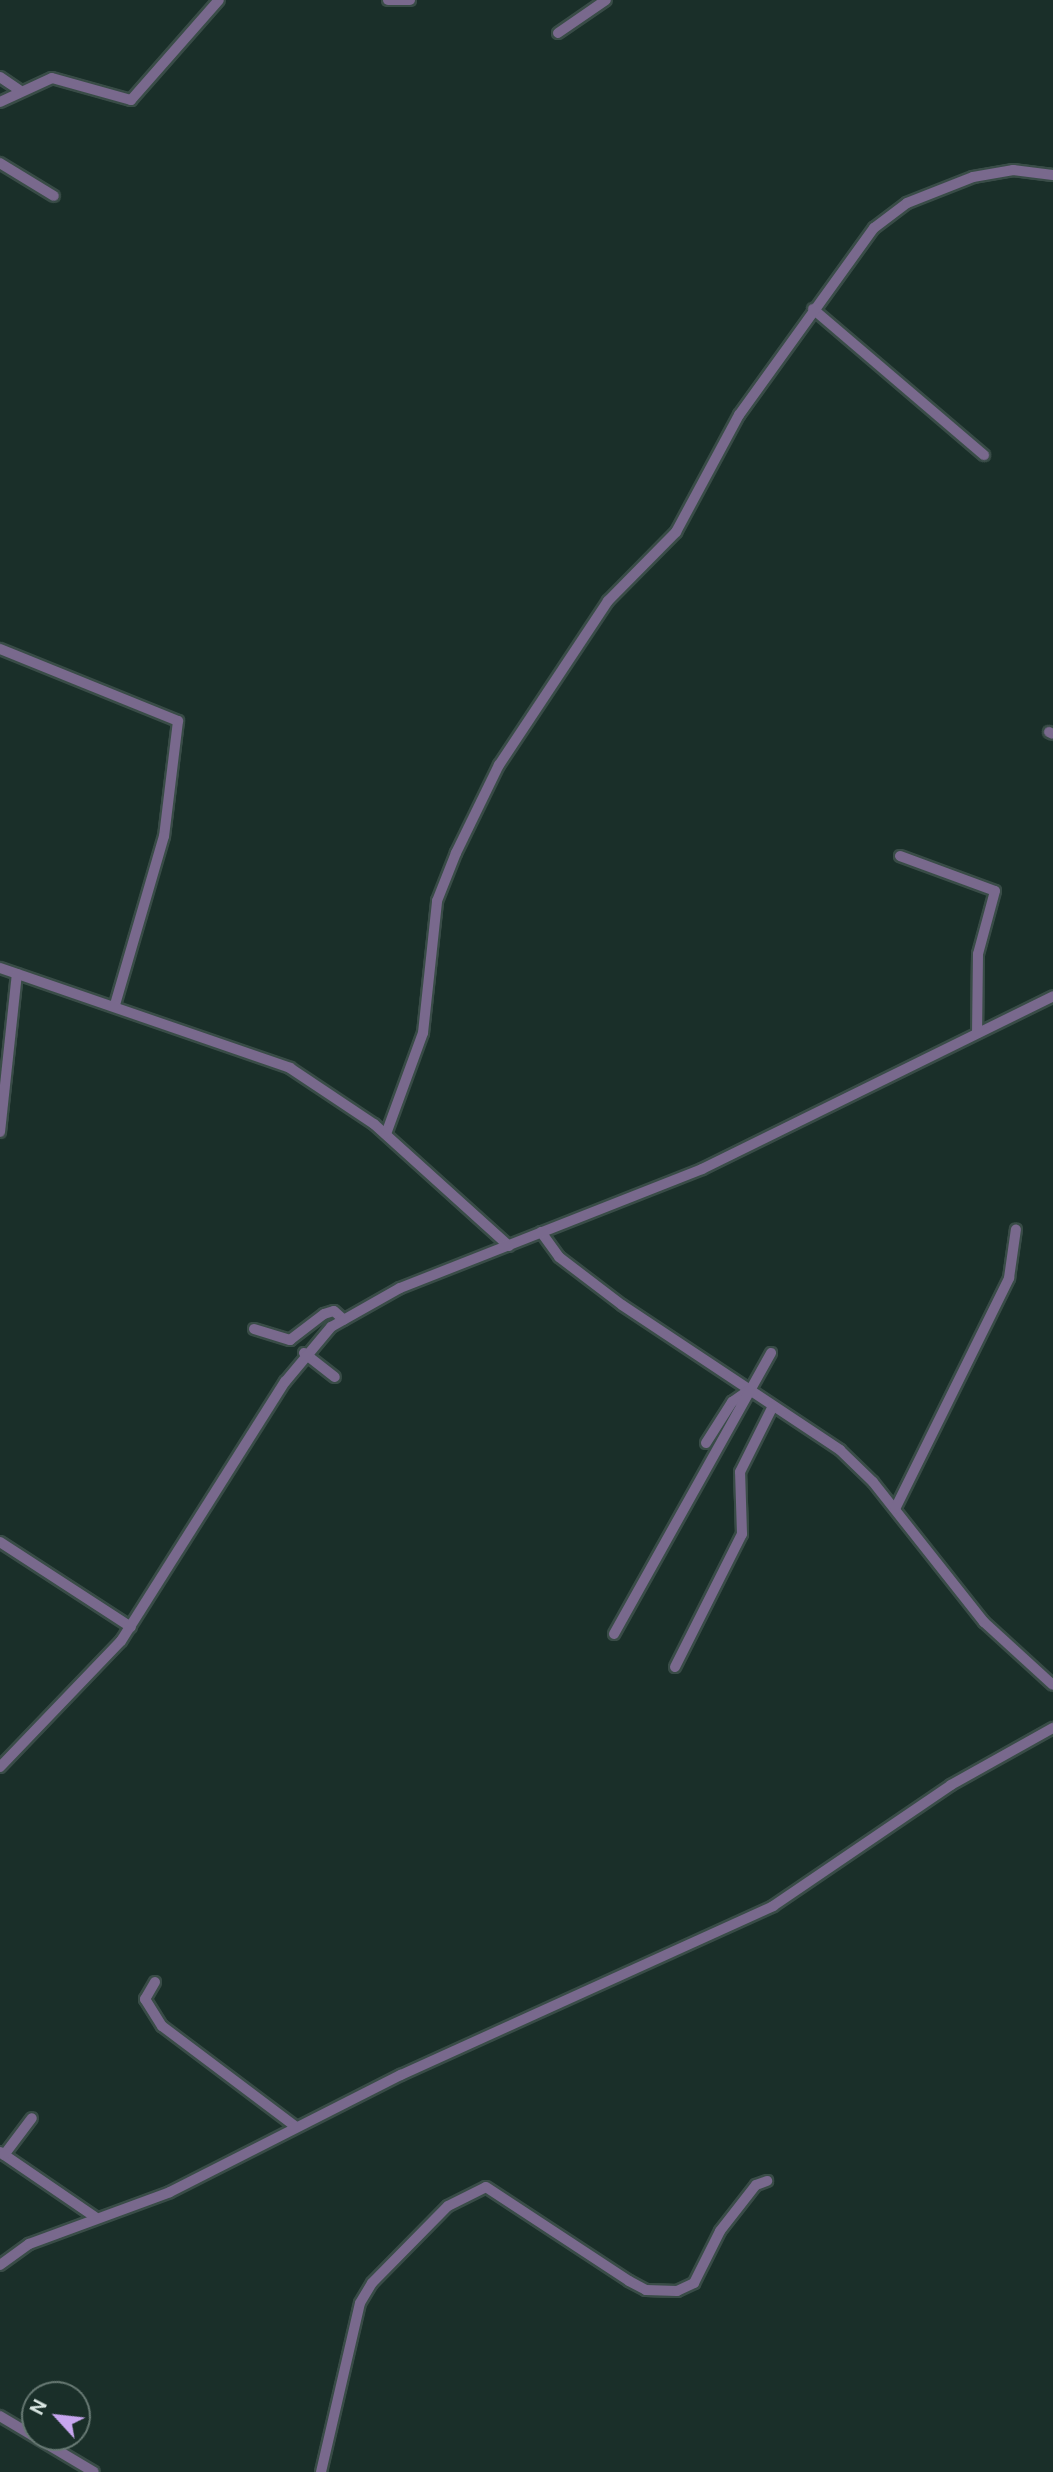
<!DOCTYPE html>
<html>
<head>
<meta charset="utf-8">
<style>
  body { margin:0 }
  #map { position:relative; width:1053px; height:2472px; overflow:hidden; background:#1a2f29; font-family:"DM Sans",sans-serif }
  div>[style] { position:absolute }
  .roads { filter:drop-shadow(2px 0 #394c47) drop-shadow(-2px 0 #394c47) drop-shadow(0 2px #394c47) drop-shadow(0 -2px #394c47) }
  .minor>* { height:10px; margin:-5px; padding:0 5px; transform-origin:5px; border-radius:5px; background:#79698d }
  span { translate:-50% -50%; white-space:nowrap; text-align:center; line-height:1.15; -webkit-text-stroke:5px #1a2f29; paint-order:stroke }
  .north { position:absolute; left:21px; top:2381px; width:70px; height:70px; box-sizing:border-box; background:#1a2f29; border:2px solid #677973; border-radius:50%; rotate:297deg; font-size:19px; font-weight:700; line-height:28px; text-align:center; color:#dae7e3 }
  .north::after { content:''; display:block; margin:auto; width:24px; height:32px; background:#c7a6ef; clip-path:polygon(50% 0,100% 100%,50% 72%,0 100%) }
</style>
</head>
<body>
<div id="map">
  <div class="roads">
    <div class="minor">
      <div style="left:388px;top:0;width:22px"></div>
      <div style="left:558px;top:33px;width:58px;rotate:-34.5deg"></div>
      <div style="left:0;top:77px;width:23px;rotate:34deg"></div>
      <div style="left:0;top:102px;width:57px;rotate:-24.8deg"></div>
      <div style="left:52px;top:78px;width:82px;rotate:15.6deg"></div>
      <div style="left:131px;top:100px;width:133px;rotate:-48.7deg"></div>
      <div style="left:0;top:163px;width:63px;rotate:31.4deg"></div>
      <div style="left:813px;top:309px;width:225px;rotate:40.5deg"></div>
      <div style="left:0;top:649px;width:192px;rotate:22deg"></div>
      <div style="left:178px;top:721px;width:116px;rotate:96.9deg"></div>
      <div style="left:164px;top:836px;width:176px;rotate:106.2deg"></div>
      <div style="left:1049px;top:732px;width:4px;rotate:27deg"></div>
      <div style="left:900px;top:856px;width:101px;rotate:20.2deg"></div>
      <div style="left:995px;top:891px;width:65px;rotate:105.1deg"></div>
      <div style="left:978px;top:954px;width:79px;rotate:90.7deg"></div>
      <div style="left:0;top:968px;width:307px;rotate:19deg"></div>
      <div style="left:290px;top:1068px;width:101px;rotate:33.7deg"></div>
      <div style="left:374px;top:1124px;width:182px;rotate:42.1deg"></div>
      <div style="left:0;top:1132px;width:159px;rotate:-83.9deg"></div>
      <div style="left:386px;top:1134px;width:108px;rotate:-69.9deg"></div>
      <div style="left:423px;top:1033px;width:133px;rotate:-83.9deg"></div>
      <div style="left:437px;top:901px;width:52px;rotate:-68.4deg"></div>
      <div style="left:456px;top:853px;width:98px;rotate:-64deg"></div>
      <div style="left:499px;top:765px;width:197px;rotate:-56.4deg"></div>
      <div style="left:608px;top:601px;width:97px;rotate:-45.4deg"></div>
      <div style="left:676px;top:532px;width:133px;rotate:-61.7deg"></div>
      <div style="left:739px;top:415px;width:231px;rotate:-54.2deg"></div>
      <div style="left:874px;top:228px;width:41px;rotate:-37.1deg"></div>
      <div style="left:907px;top:203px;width:71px;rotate:-21.5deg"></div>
      <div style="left:973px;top:177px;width:41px;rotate:-9.9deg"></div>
      <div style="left:1013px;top:170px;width:40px;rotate:7.1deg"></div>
      <div style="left:541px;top:1232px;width:31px;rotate:54deg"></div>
      <div style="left:559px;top:1257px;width:79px;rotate:37.3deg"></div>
      <div style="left:622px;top:1305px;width:262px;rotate:33.6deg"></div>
      <div style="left:840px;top:1450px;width:46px;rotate:44.1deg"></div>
      <div style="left:873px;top:1482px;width:179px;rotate:51.6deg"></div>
      <div style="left:984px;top:1622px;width:93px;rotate:42.4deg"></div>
      <div style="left:254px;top:1329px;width:38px;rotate:17deg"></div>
      <div style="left:290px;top:1340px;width:43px;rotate:-37.4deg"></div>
      <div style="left:324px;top:1314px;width:10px;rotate:-17deg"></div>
      <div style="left:334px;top:1311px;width:13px;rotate:42deg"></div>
      <div style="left:304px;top:1353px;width:39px;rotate:38deg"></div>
      <div style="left:706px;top:1443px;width:49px;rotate:-57.6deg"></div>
      <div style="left:732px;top:1402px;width:19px;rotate:-35deg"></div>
      <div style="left:895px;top:1509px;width:258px;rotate:-63.7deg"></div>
      <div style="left:1009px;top:1278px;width:49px;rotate:-81.9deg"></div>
      <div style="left:0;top:1542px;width:156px;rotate:33deg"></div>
      <div style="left:614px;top:1634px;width:322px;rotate:-60.8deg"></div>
      <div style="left:675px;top:1667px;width:149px;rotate:-63.3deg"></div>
      <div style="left:742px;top:1534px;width:62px;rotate:-91.8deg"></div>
      <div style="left:740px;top:1472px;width:74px;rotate:-63.4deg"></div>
      <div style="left:0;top:1767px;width:175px;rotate:-46.2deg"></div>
      <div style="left:121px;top:1641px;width:307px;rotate:-57.7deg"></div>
      <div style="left:285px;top:1382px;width:72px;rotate:-50.1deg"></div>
      <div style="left:331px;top:1327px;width:79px;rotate:-29.5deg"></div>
      <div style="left:400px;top:1288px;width:325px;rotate:-21.5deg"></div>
      <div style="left:702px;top:1169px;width:391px;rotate:-26.2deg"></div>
      <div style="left:155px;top:1982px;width:20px;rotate:120deg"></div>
      <div style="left:145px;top:1999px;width:32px;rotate:58deg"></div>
      <div style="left:162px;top:2026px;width:168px;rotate:37deg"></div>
      <div style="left:0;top:2152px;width:115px;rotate:34.4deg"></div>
      <div style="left:4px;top:2155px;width:46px;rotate:-52.9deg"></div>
      <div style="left:0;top:2265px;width:36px;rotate:-36deg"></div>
      <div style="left:29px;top:2244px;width:150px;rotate:-20.2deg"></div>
      <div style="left:170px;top:2192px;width:259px;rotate:-26.9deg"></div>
      <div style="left:401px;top:2075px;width:409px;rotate:-24.4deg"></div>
      <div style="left:773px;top:1906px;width:215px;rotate:-34.2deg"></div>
      <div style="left:951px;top:1785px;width:117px;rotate:-29.2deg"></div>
      <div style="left:0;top:2416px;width:109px;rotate:30.8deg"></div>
      <div style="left:321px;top:2472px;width:173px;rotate:-77deg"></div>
      <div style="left:360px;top:2303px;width:23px;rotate:-59deg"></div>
      <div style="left:372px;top:2283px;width:108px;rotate:-45.4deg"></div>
      <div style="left:448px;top:2206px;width:42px;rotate:-26.6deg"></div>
      <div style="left:486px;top:2187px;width:171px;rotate:33.3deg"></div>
      <div style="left:629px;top:2281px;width:19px;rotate:28deg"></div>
      <div style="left:646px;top:2290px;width:31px;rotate:2deg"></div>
      <div style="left:677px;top:2291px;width:19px;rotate:-25deg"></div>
      <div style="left:694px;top:2283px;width:58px;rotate:-63.4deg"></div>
      <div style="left:720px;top:2231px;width:58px;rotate:-52deg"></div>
      <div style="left:756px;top:2185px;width:12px;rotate:-20deg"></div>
    </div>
  </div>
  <div class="north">N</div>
</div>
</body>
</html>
